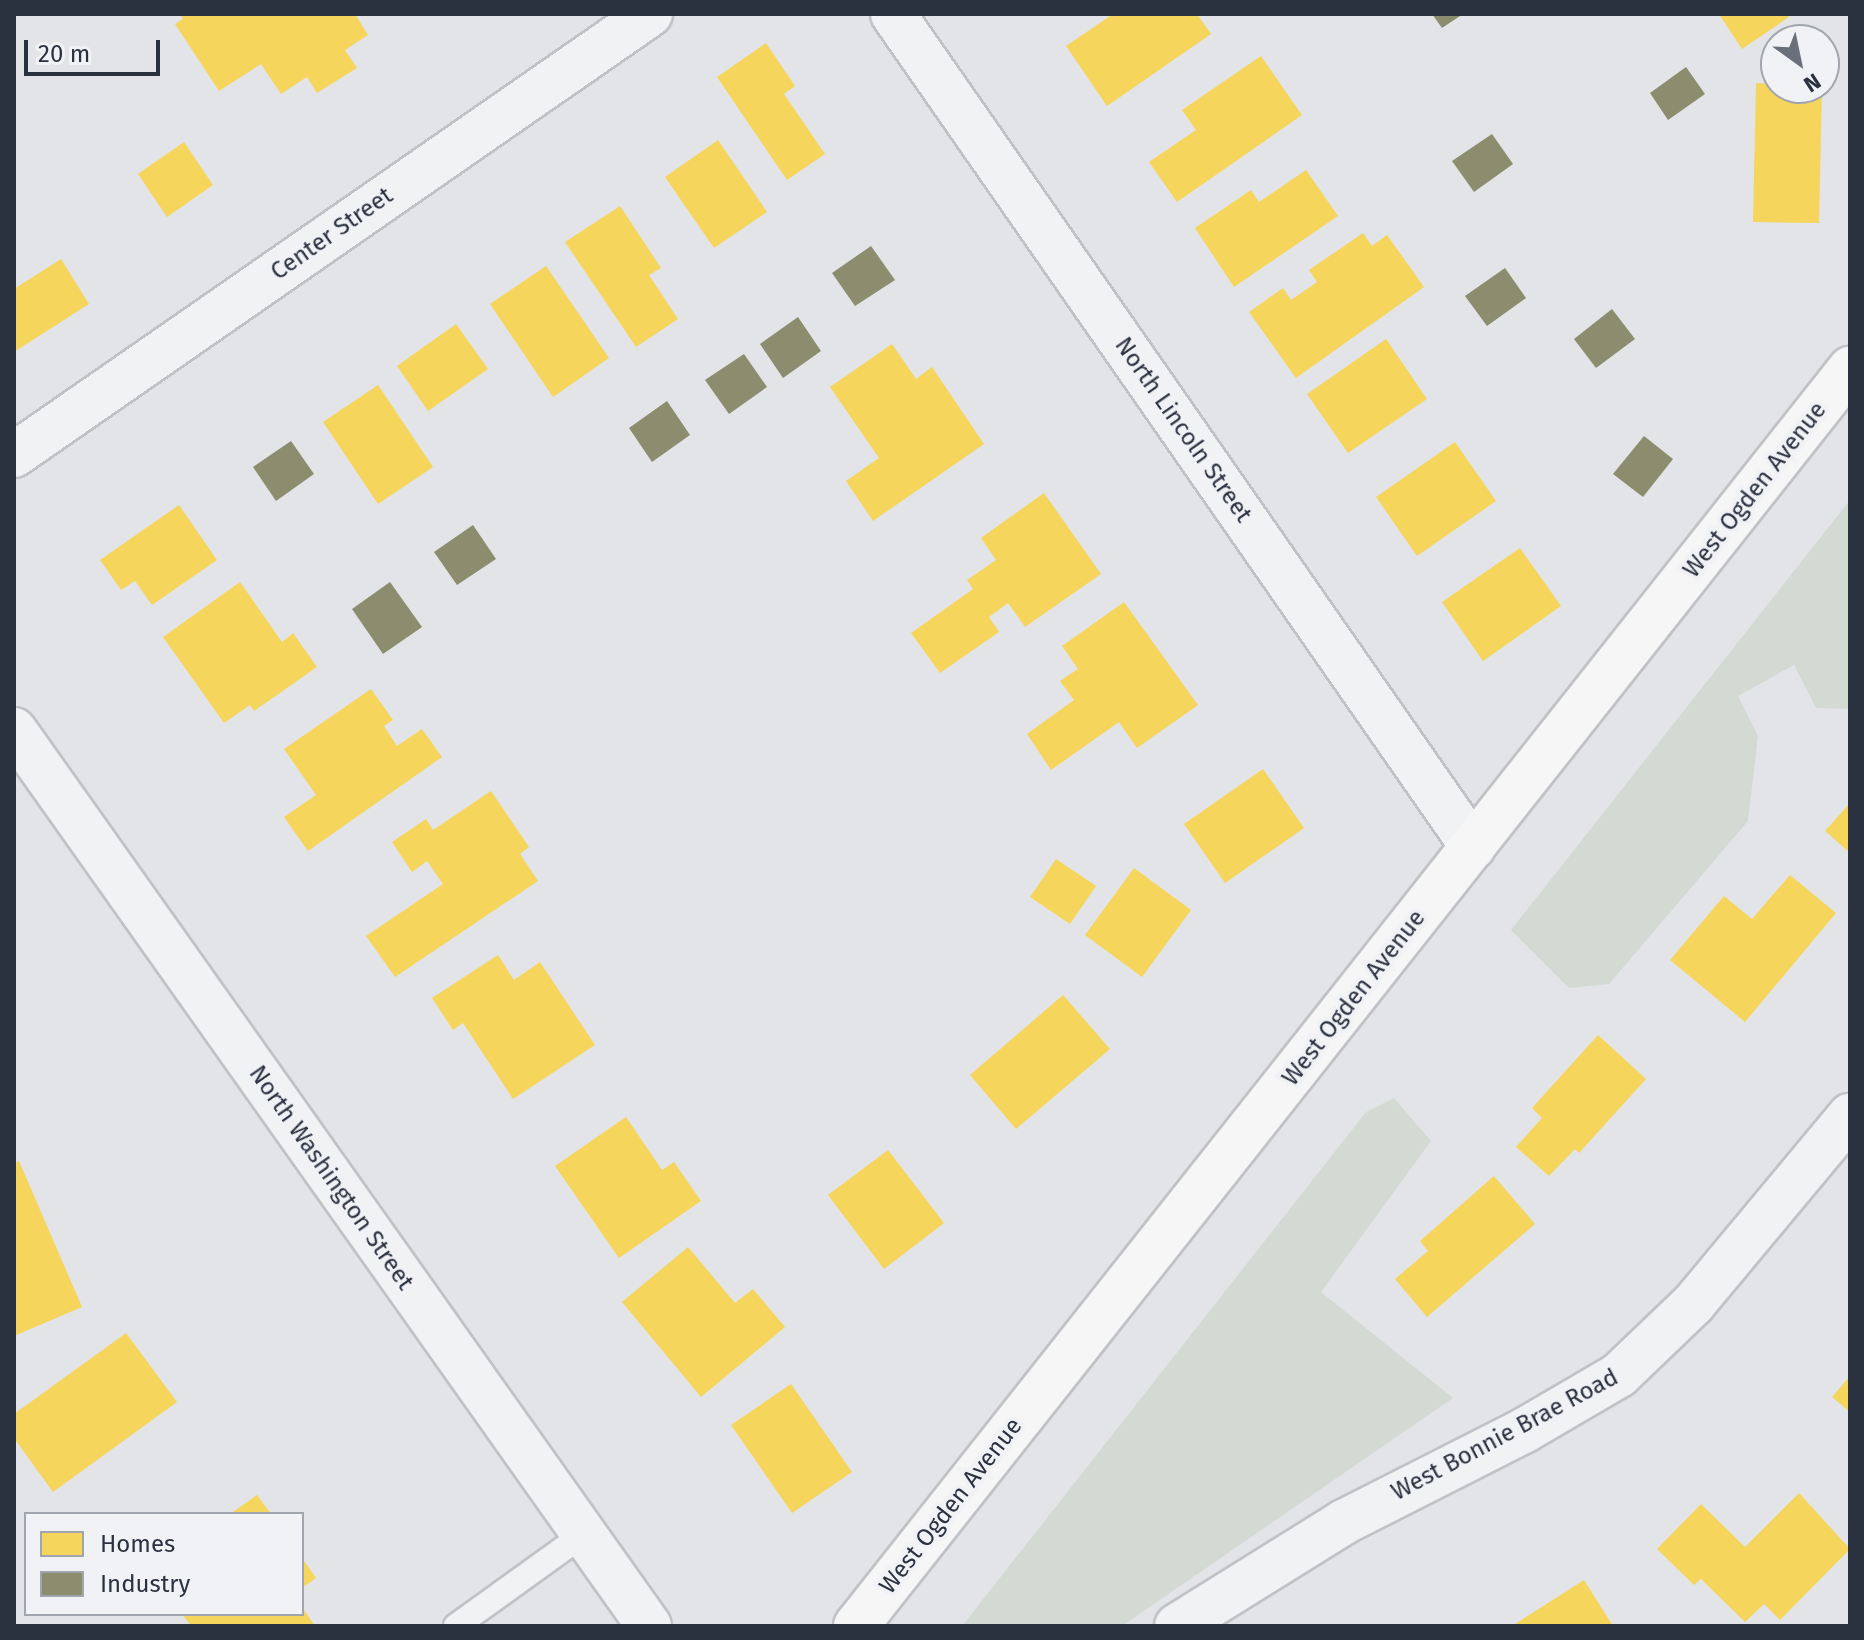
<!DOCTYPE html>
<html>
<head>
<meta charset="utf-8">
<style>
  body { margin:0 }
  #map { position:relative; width:1864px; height:1640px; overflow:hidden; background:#e2e4e7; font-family:"Fira Sans",sans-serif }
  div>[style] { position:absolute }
  .green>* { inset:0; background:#d3dad3 }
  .homes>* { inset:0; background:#f6d55c }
  .industry>* { inset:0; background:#8c8c6e }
  .roads { filter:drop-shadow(2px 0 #c0c2c5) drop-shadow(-2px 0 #c0c2c5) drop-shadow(0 2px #c0c2c5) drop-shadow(0 -2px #c0c2c5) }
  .lane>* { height:24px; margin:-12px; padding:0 12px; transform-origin:12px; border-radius:12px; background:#f1f2f4 }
  .street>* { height:44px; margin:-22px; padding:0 22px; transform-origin:22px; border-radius:22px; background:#f1f2f4 }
  .primary>* { height:44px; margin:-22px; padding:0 22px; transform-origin:22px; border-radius:22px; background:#f6f6f6 }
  span { translate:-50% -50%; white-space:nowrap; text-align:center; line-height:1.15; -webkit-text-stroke:8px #f0f2f6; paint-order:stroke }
  .street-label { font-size:24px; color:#2a313f }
  .frame { position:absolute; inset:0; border:16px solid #2a313f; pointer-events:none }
  .legend { position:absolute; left:24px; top:1512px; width:280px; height:104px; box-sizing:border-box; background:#f0f2f6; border:2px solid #a1a5ad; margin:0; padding:10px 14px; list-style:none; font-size:24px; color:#2a313f }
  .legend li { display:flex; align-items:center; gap:16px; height:40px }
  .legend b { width:40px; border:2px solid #a1a5ad }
  .north { position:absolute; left:1760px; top:24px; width:80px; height:80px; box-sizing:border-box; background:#f0f2f6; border:2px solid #a1a5ad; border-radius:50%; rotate:147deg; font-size:22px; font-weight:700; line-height:32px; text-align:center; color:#2a313f }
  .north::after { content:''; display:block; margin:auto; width:28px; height:36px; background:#6a707a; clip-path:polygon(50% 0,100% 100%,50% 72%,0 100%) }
  .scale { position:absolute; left:24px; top:40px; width:136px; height:36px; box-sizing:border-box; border:4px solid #2a313f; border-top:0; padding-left:10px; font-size:24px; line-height:28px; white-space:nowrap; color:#2a313f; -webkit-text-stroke:6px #f0f2f6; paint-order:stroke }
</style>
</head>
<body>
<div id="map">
  <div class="green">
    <div style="clip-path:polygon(1850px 500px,1850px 709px,1816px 708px,1794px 665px,1738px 696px,1758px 736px,1748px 821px,1609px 984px,1569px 988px,1511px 930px)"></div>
    <div style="clip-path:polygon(1394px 1098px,1431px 1141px,1321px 1292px,1453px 1398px,1122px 1626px,962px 1626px,1366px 1112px)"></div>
  </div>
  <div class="homes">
    <div style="clip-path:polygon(180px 14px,355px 14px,368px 35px,345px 50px,357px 68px,317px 93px,307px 77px,281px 94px,261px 64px,219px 91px,175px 24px,183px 19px)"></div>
    <div style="clip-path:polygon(1113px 14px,1197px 14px,1211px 34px,1107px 106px,1066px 46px)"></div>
    <div style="clip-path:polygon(1719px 14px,1787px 14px,1789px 17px,1742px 49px)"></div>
    <div style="clip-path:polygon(766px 43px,795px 86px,784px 94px,825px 154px,787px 180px,717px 77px)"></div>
    <div style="clip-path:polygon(1261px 56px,1302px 115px,1177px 202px,1149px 162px,1196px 130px,1182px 110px)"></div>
    <div style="clip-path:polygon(1756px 83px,1822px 88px,1819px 223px,1753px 222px)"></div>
    <div style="clip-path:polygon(718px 140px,767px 212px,714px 248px,665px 177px)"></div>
    <div style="clip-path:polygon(184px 142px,213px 185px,167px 217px,138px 174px)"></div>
    <div style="clip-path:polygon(1306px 170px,1338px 216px,1234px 287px,1195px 228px,1251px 190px,1259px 202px)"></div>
    <div style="clip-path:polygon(620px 206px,661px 268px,649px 275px,678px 319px,636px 347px,565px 242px)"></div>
    <div style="clip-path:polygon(1363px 233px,1372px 246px,1387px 235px,1424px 287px,1296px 378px,1249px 312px,1283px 288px,1291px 300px,1317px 282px,1309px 270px)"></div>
    <div style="clip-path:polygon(61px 259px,89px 304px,14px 352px,14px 289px)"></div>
    <div style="clip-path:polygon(546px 266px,609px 358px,553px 397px,490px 304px)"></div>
    <div style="clip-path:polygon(456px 324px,488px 369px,428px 411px,397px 366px)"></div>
    <div style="clip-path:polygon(1386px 339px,1427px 399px,1348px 453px,1307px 394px)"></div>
    <div style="clip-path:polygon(892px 344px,916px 379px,932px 367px,984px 444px,873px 521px,846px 481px,879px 458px,830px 387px)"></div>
    <div style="clip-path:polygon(378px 385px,433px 467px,378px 504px,323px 422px)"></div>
    <div style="clip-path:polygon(1455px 442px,1496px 501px,1417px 556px,1376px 497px)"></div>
    <div style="clip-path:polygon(1044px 493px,1101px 574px,1025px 627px,1008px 603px,989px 617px,999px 632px,940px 673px,911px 633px,973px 589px,967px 580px,996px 560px,981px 538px)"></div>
    <div style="clip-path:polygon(179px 505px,217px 560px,152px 605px,135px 581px,121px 590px,100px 560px)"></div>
    <div style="clip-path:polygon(1520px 548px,1561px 606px,1483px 661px,1442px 602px)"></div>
    <div style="clip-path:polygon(240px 582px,282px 642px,293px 633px,317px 667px,254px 711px,250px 705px,224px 723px,163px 637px)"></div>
    <div style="clip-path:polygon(1124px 602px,1198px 705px,1137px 748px,1119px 722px,1051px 770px,1027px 734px,1074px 700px,1060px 681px,1078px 669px,1062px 646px)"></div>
    <div style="clip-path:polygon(371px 689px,393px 720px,384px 726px,397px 746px,422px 729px,442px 757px,308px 851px,284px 817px,316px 795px,284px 749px)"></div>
    <div style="clip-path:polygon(1263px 769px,1304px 828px,1225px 883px,1184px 824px)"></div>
    <div style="clip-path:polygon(491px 791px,529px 847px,520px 854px,538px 881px,395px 977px,366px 936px,443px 884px,427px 861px,412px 872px,392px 842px,426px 819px,433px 830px)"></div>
    <div style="clip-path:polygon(1850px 803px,1850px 853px,1825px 831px)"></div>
    <div style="clip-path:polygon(1056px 859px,1096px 886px,1070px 924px,1030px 897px)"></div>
    <div style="clip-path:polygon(1134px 868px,1191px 910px,1142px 977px,1085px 935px)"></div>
    <div style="clip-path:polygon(1790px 875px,1836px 913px,1745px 1022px,1670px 960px,1724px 896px,1752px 919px)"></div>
    <div style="clip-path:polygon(498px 955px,514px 980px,540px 962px,595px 1045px,513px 1099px,463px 1023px,453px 1030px,432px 998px)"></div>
    <div style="clip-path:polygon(1063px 995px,1110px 1049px,1016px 1129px,970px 1075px)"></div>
    <div style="clip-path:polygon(1598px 1035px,1646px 1079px,1579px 1153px,1575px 1149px,1549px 1176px,1516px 1147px,1542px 1118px,1532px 1108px)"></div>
    <div style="clip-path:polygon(626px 1117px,662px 1170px,674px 1162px,701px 1201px,619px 1258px,555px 1166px)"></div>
    <div style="clip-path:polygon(888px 1150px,944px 1223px,884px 1269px,828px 1195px)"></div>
    <div style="clip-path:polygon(19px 1161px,82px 1307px,14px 1336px,14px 1164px)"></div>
    <div style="clip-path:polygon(1494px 1176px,1535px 1224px,1427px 1317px,1395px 1279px,1428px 1251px,1420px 1241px)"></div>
    <div style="clip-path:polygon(688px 1247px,735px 1303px,753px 1289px,785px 1327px,701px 1397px,622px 1302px)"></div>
    <div style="clip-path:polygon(126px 1333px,177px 1402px,53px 1492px,14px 1438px,14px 1414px)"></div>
    <div style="clip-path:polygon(1850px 1376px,1850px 1412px,1832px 1397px)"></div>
    <div style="clip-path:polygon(791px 1384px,852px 1472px,792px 1513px,731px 1425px)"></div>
    <div style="clip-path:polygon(1799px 1493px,1850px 1549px,1780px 1620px,1764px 1604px,1745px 1622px,1701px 1579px,1694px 1585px,1657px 1549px,1701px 1504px,1745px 1547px)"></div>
    <div style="clip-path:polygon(257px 1495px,271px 1514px,230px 1514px)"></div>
    <div style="clip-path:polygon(302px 1558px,316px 1578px,302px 1588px)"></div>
    <div style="clip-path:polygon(1584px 1580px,1613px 1626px,1512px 1626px)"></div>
    <div style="clip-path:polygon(302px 1607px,315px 1626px,191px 1626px,182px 1614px,302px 1614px)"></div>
  </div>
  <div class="industry">
    <div style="clip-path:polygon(1432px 14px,1463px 14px,1442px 28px)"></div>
    <div style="clip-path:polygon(1686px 67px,1705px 94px,1668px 120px,1650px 93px)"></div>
    <div style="clip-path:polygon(1492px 134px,1513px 164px,1474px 192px,1452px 161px)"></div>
    <div style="clip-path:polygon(871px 246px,895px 280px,855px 306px,832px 273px)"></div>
    <div style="clip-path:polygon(1505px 268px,1526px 298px,1487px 326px,1465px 296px)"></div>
    <div style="clip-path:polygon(1612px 309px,1635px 339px,1596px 368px,1574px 339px)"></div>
    <div style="clip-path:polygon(798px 317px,821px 351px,783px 378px,760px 344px)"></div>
    <div style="clip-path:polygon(744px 354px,767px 387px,729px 414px,705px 380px)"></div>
    <div style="clip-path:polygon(667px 401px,690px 435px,652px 462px,629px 428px)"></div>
    <div style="clip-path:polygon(1644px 436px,1673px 459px,1643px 497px,1613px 474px)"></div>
    <div style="clip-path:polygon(291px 441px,314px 474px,276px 501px,253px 467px)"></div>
    <div style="clip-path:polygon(473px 525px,496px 559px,457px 585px,434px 552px)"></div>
    <div style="clip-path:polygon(390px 582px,422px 627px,383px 654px,352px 609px)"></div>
  </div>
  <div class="roads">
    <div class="lane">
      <div style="left:456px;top:1626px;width:158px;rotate:-35.7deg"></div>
    </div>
    <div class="street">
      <div style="left:893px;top:14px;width:1015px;rotate:55.15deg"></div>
      <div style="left:14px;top:455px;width:774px;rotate:-34.74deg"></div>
      <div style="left:14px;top:730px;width:1098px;rotate:54.67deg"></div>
      <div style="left:1177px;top:1626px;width:197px;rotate:-31.9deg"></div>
      <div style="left:1344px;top:1522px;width:203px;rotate:-26.9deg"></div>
      <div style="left:1525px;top:1430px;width:109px;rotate:-30.3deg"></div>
      <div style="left:1619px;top:1375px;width:104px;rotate:-43.8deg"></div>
      <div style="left:1694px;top:1303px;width:244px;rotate:-50.2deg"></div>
    </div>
    <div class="primary">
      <div style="left:856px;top:1626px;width:1603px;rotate:-51.66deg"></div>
    </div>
  </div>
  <div class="street-label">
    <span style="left:332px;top:234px;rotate:-35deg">Center Street</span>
    <span style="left:1183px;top:430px;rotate:55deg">North Lincoln Street</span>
    <span style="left:1755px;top:490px;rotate:-52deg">West Ogden Avenue</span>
    <span style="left:1354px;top:998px;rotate:-52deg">West Ogden Avenue</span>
    <span style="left:331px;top:1178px;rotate:55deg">North Washington Street</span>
    <span style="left:1505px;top:1435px;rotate:-28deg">West Bonnie Brae Road</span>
    <span style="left:951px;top:1506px;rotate:-52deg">West Ogden Avenue</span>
  </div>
  <div class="frame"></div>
  <ul class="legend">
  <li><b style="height:22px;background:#f6d55c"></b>Homes</li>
  <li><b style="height:22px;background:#8c8c6e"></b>Industry</li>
  </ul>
  <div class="north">N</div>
  <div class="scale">20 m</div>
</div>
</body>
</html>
